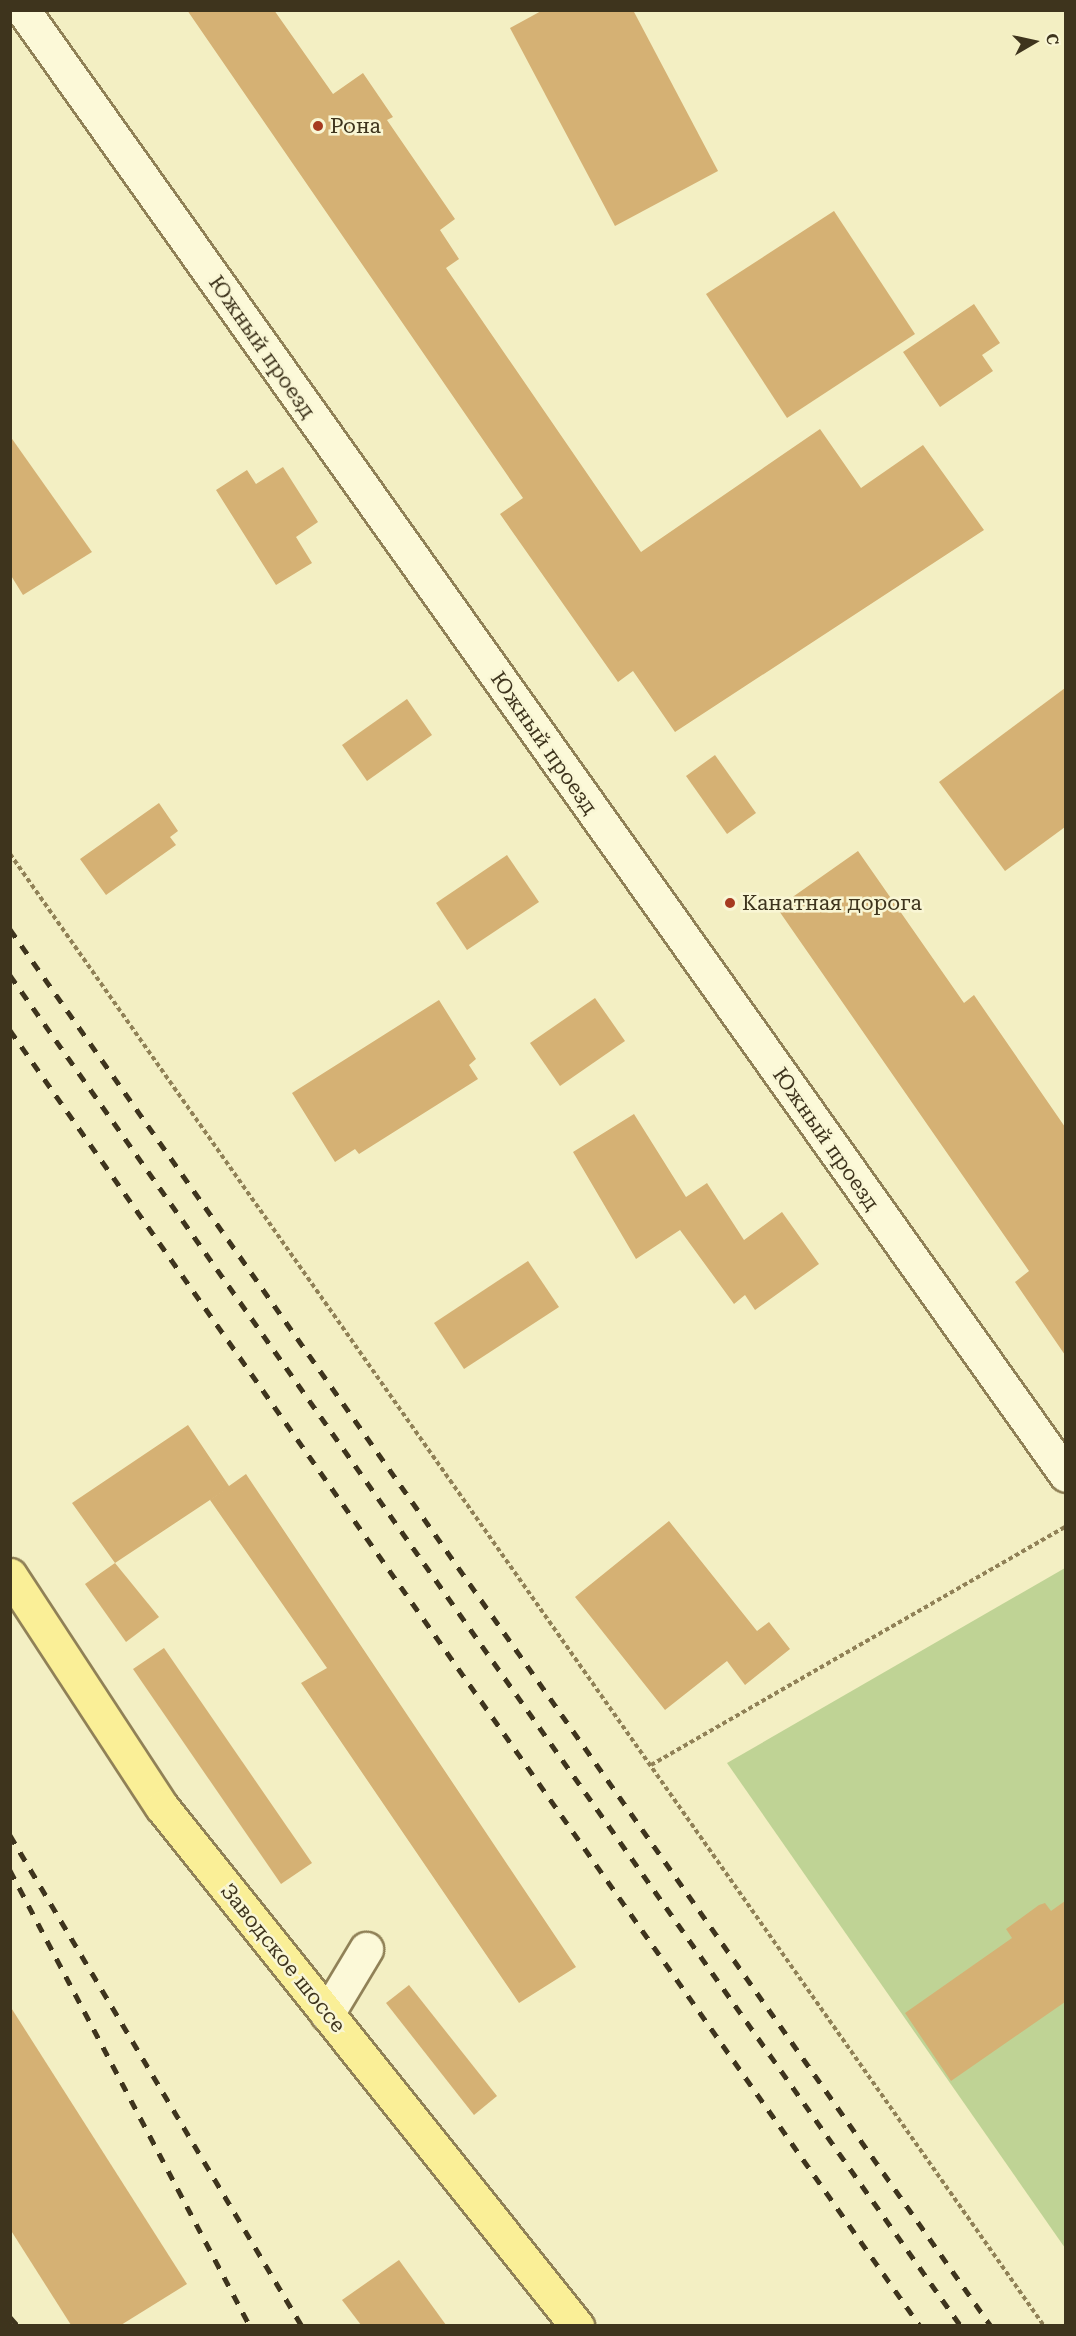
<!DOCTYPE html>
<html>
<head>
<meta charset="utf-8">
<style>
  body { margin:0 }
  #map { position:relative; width:1076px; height:2336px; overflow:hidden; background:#f3efc3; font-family:"Roboto Serif",serif }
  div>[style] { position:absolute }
  .green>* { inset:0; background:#bfd395 }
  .building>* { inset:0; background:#d5b174 }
  .path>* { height:4px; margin-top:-2px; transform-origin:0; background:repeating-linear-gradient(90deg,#908157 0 4.5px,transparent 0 7.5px) }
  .roads { filter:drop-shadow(2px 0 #908157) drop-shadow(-2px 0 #908157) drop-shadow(0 2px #908157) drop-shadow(0 -2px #908157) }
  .minor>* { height:33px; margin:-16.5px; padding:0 16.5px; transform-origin:16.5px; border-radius:16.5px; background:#fcf9d8 }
  .major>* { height:33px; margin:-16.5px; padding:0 16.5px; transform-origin:16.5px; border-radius:16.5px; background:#faef97 }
  .rail>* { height:4.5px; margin-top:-2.25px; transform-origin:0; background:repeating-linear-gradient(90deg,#3e341d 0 10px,transparent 0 20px) }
  .dots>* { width:16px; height:16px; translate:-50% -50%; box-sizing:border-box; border:3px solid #f9f6d4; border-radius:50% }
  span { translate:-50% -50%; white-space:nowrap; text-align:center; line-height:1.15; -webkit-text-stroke:5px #f9f6d4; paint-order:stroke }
  .poi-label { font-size:21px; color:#3e341d }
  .left { translate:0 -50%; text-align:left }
  .street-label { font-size:21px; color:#3e341d }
  .frame { position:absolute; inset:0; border:12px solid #3e341d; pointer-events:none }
  .north { position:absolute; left:1004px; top:12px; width:60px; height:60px; -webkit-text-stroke:4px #f9f6d4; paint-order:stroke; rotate:81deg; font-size:16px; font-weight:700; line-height:24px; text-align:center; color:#3e341d }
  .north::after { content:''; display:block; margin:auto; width:21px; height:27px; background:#3e341d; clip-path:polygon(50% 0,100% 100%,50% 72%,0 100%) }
</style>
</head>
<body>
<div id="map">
  <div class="green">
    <div style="clip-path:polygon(1065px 1568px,1065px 2248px,727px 1763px)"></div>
  </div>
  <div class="building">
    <div style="clip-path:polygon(187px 10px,274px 10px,333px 94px,363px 73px,393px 117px,387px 120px,455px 219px,440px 230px,459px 259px,446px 268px,641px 552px,820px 429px,861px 488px,923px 445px,984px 530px,675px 732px,633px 671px,618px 682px,500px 514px,523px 498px)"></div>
    <div style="clip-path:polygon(543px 10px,633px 10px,718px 171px,615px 226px,510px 28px)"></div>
    <div style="clip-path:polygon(834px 211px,915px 334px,787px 418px,706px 294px)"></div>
    <div style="clip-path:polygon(974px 304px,1000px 343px,982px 355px,993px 371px,940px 407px,903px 352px)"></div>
    <div style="clip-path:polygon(10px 436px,92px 552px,23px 595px,10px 574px)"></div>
    <div style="clip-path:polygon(283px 467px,318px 522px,296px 537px,312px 563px,276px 585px,216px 490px,247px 470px,256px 484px)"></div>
    <div style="clip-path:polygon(1065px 688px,1065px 827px,1005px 871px,939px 782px)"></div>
    <div style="clip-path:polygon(407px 699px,432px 735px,367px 781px,342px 745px)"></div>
    <div style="clip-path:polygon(715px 755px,756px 813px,727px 834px,686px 776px)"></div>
    <div style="clip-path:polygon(159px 803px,178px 831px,170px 837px,176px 845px,106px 895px,80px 859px)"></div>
    <div style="clip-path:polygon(858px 851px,964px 1003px,974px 995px,1065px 1127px,1065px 1355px,1015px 1282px,1029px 1271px,777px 908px)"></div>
    <div style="clip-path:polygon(507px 855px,539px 902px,467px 950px,436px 903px)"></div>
    <div style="clip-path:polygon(595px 998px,625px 1041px,560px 1086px,530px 1043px)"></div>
    <div style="clip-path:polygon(439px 1000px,476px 1059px,469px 1065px,478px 1079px,359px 1154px,355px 1149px,335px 1162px,292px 1093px)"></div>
    <div style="clip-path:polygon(634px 1114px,686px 1197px,707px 1183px,744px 1240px,782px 1212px,819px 1264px,755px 1310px,745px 1295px,734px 1304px,680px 1230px,636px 1259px,573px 1152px)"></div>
    <div style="clip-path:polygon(528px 1261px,559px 1307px,464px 1369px,434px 1323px)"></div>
    <div style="clip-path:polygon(188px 1425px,229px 1486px,246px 1474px,576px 1967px,519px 2003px,301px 1683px,327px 1668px,210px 1500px,225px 1490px,115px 1563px,72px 1503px)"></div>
    <div style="clip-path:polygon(669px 1521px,757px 1631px,769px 1622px,790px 1649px,745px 1685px,727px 1661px,665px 1710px,575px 1597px)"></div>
    <div style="clip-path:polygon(115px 1563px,159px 1617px,126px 1642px,85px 1584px)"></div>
    <div style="clip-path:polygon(164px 1648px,312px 1863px,281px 1884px,133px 1669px)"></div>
    <div style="clip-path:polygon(1065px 1901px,1065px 2002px,951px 2081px,905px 2013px,1012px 1938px,1006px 1929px,1039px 1905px,1045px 1903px,1051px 1911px)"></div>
    <div style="clip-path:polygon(409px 1985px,497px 2096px,474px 2115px,386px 2003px)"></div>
    <div style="clip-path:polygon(10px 2006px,187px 2284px,121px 2325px,71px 2325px,10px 2229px)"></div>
    <div style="clip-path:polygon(399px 2260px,446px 2325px,361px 2325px,342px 2300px)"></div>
  </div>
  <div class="path">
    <div style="left:10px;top:854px;width:1799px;rotate:54.91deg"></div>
    <div style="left:651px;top:1765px;width:479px;rotate:-29.9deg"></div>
  </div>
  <div class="roads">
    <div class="minor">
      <div style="left:23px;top:10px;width:1798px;rotate:54.55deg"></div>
      <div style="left:327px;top:2014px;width:76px;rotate:-59deg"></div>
    </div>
    <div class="major">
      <div style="left:10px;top:1575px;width:277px;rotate:56.8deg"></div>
      <div style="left:162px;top:1807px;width:665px;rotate:51.35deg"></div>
    </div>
  </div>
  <div class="rail">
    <div style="left:10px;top:929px;width:1707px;rotate:54.92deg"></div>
    <div style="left:10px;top:975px;width:1652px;rotate:54.86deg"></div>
    <div style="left:10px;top:1030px;width:1584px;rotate:54.92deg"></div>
    <div style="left:10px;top:1835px;width:571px;rotate:59.26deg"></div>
    <div style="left:10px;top:1870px;width:515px;rotate:62.24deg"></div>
    <div style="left:10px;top:2317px;width:12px;rotate:48deg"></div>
  </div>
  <div class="dots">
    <div style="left:318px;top:126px;background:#a63a20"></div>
    <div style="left:730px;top:903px;background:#a63a20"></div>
  </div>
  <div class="poi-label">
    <span class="left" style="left:330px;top:126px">Рона</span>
    <span class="left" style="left:742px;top:903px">Канатная дорога</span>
  </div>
  <div class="street-label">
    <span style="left:262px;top:347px;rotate:55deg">Южный проезд</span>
    <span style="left:544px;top:743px;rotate:55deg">Южный проезд</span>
    <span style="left:826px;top:1139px;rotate:55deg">Южный проезд</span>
    <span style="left:283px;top:1958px;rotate:51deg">Заводское шоссе</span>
  </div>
  <div class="frame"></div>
  <div class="north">С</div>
</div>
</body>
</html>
